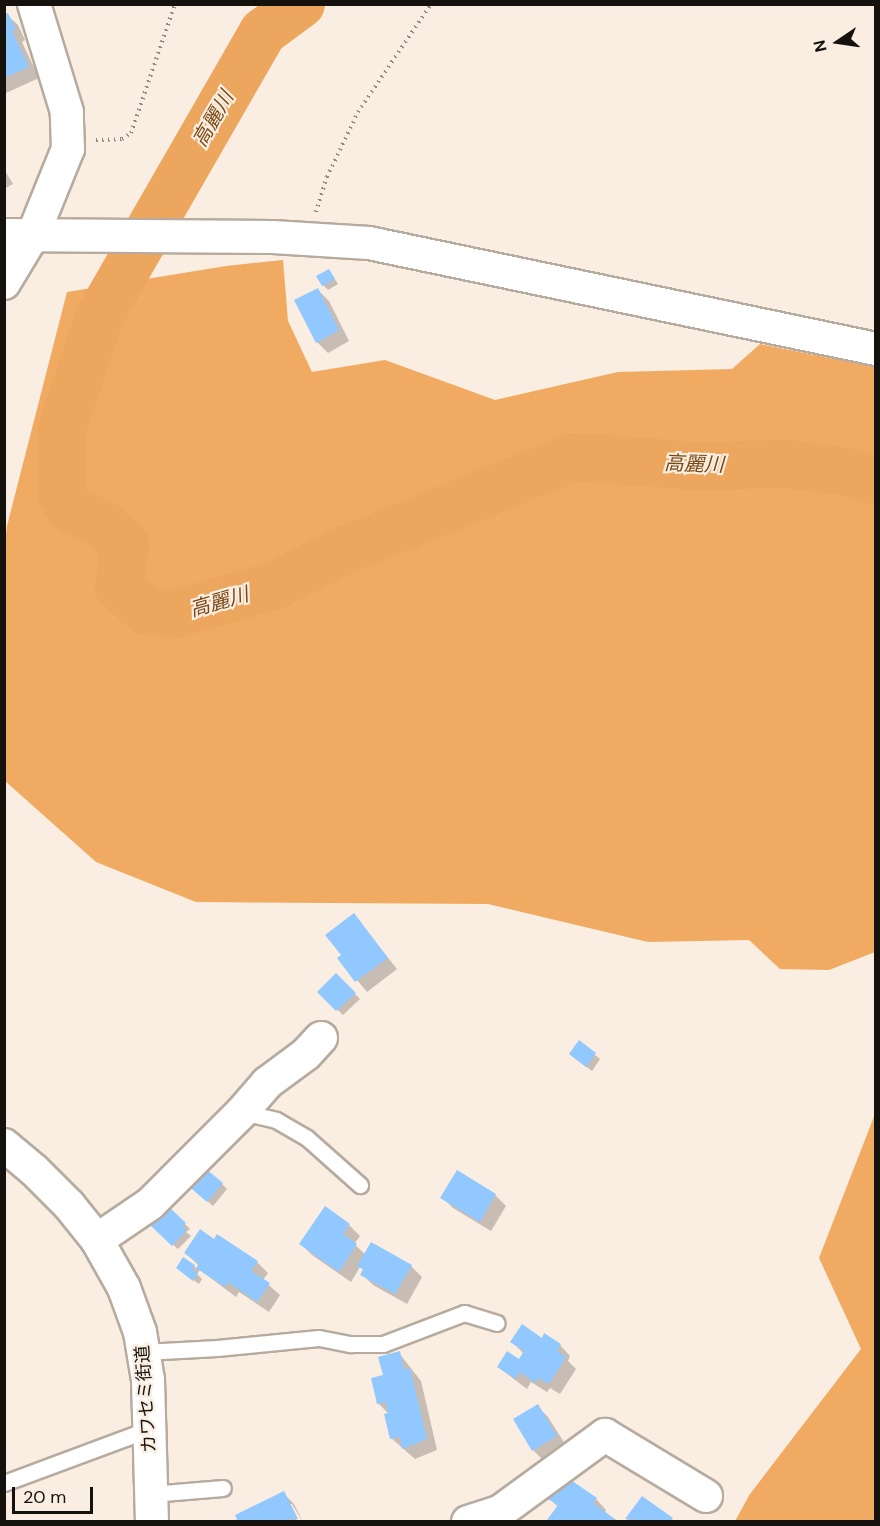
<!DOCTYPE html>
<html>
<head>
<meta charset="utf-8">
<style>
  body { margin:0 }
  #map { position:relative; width:880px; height:1526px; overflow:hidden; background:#faede1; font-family:"DM Sans","Noto Sans JP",sans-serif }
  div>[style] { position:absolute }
  .forest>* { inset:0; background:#f0aa62 }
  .shadow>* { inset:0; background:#0003 }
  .river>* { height:48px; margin:-24px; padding:0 24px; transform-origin:24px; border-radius:24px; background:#eca65e }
  .building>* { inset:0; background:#90c8ff }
  .path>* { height:4px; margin-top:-2px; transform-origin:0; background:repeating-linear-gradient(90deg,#918880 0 1.5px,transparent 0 6px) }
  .roads { filter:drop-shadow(2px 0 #b7ab9f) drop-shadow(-2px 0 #b7ab9f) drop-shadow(0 2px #b7ab9f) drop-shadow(0 -2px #b7ab9f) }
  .service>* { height:15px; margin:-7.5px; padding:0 7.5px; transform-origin:7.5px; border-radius:7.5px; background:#fff }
  .minor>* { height:32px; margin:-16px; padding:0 16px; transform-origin:16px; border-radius:16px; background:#fff }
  span { translate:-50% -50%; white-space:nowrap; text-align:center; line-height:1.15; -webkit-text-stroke:4.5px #faede1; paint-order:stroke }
  .street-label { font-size:18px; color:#15110d }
  .water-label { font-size:20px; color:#784914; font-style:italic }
  .frame { position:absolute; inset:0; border:6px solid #15110d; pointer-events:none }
  .north { position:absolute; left:808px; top:12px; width:60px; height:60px; -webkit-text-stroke:4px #faede1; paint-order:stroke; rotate:257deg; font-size:16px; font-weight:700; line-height:24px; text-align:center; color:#15110d }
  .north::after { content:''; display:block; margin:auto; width:21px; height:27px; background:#15110d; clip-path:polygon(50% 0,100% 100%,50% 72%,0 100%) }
  .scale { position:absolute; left:12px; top:1487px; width:81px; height:27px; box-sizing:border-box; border:3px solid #15110d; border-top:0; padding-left:8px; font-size:18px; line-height:21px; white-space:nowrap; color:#15110d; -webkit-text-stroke:4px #faede1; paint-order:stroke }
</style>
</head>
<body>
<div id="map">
  <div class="forest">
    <div style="clip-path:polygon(283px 260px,288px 321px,312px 372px,385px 360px,495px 400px,618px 372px,732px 369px,760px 344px,875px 367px,875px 952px,829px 970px,780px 969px,749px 940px,648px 942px,488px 904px,196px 902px,96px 862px,5px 781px,4px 551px,7px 526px,67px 292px,226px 266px)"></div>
    <div style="clip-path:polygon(875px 1114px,875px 1521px,735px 1521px,750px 1494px,861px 1349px,819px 1258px)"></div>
  </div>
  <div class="shadow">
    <div style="clip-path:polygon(7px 15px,18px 25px,25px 40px,22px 42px,39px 78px,6px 93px,4px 16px)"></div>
    <div style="clip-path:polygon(4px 169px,13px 184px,4px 189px)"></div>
    <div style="clip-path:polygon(329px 271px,338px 284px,328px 290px,323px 285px)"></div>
    <div style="clip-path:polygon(318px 290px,329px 301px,349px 341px,328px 353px,317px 342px)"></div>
    <div style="clip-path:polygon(354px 915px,397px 969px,367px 992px,339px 958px,343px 955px)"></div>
    <div style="clip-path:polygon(336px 975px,360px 999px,343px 1015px,319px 992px)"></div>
    <div style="clip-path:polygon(579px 1042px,600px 1059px,592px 1071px,576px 1059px)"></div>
    <div style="clip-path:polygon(457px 1172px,495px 1195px,506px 1206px,491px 1231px,453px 1208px,442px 1197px)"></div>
    <div style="clip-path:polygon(222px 1184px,227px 1189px,213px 1206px,192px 1187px)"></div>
    <div style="clip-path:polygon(168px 1208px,190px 1229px,186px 1232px,191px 1236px,178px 1249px,152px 1225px)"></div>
    <div style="clip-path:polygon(349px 1225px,360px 1236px,354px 1244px,366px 1255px,411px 1266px,422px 1277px,407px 1304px,373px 1285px,362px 1274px,364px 1270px,360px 1267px,351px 1282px,312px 1255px,301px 1244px)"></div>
    <div style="clip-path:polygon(214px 1241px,257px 1262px,268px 1273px,263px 1280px,280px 1295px,269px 1312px,239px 1292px,236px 1297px,200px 1270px,197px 1274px,202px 1279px,199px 1284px,177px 1268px,194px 1266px,197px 1269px,199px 1266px,186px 1253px)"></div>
    <div style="clip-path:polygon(542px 1340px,560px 1345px,570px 1356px,568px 1361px,576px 1369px,560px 1394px,550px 1388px,547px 1392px,531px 1382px,527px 1389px,498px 1367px,519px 1361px,524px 1354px,512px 1342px)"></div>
    <div style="clip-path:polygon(399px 1353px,421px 1381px,437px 1450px,415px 1459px,391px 1438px,389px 1414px,379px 1404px,373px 1379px,385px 1376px)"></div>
    <div style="clip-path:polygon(537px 1406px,548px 1417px,567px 1447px,544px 1461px,533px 1450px)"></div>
    <div style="clip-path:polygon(283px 1493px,294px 1504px,303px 1522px,292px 1504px,288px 1504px,298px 1522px,240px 1522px)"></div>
    <div style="clip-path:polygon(642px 1498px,672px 1519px,674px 1522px,629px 1522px,627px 1519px)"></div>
    <div style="clip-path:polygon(550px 1499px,596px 1499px,606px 1510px,605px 1513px,617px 1522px,551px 1522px,549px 1520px,558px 1507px)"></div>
  </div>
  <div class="river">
    <div style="left:301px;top:4px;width:47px;rotate:143.6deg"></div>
    <div style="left:263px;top:32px;width:327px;rotate:119.9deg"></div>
    <div style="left:100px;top:315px;width:122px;rotate:108.6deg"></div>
    <div style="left:61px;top:431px;width:64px;rotate:89.1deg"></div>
    <div style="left:62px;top:495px;width:16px;rotate:60deg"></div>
    <div style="left:70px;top:509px;width:35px;rotate:25deg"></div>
    <div style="left:102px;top:524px;width:30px;rotate:41deg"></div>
    <div style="left:125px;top:544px;width:43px;rotate:97.9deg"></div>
    <div style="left:119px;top:587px;width:37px;rotate:41deg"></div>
    <div style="left:147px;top:611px;width:32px;rotate:4deg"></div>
    <div style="left:179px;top:613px;width:101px;rotate:-16.1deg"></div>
    <div style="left:276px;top:585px;width:77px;rotate:-26.9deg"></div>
    <div style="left:345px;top:550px;width:247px;rotate:-22.1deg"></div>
    <div style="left:574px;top:457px;width:123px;rotate:4.2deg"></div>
    <div style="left:697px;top:466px;width:91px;rotate:-1.3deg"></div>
    <div style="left:788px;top:464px;width:60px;rotate:7.7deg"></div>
    <div style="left:847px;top:472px;width:30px;rotate:17deg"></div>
  </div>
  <div class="building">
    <div style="clip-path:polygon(8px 13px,16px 29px,12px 31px,29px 67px,4px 78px,4px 14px)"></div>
    <div style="clip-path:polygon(329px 269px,335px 279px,322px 286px,316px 276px)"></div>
    <div style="clip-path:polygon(318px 288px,339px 330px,316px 343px,294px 300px)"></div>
    <div style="clip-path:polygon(354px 913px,388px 958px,355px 982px,337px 958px,341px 955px,325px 935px)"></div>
    <div style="clip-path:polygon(336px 973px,356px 993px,336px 1011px,317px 992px)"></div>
    <div style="clip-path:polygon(579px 1040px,596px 1053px,586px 1067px,569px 1054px)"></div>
    <div style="clip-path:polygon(200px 1164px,223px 1183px,207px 1202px,185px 1183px)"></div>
    <div style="clip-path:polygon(457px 1170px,496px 1194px,480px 1222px,440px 1198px)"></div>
    <div style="clip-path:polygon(168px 1206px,186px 1223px,182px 1226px,187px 1230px,172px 1246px,150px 1225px)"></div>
    <div style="clip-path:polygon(325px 1206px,350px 1224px,343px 1234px,357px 1244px,339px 1272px,299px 1244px)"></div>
    <div style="clip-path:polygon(200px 1229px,214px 1239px,217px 1234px,258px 1261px,251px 1271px,270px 1283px,257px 1302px,228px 1282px,225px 1287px,196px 1268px,199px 1264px,184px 1253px)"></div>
    <div style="clip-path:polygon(371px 1242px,412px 1265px,395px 1294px,360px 1275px,363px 1269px,357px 1266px)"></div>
    <div style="clip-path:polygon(183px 1257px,195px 1265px,192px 1269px,198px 1273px,193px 1281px,176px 1268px)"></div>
    <div style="clip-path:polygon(522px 1324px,542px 1338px,544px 1333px,561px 1344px,557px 1351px,566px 1357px,549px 1384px,538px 1378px,535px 1383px,520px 1372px,516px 1379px,497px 1367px,507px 1351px,519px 1359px,524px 1351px,510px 1342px)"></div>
    <div style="clip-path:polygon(400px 1351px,404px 1370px,410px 1368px,427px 1439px,402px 1449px,400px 1437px,390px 1439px,384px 1414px,388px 1413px,386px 1402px,377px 1404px,371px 1378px,383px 1375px,378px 1357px)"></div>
    <div style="clip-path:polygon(538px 1404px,557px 1436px,532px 1451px,513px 1419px)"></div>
    <div style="clip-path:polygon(565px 1476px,597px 1498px,593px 1503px,619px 1522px,547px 1520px,558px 1505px,548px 1499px)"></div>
    <div style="clip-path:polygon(284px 1491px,298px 1519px,238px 1522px,235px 1515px)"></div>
    <div style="clip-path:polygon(642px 1496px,673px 1518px,670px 1522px,625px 1519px)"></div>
  </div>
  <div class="path">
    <div style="left:96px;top:140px;width:26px;rotate:-2deg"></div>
    <div style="left:122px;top:139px;width:11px;rotate:-34deg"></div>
    <div style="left:131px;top:133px;width:136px;rotate:-71.2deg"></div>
    <div style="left:316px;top:212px;width:37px;rotate:-73deg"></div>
    <div style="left:327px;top:177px;width:72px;rotate:-64.5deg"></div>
    <div style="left:358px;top:112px;width:130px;rotate:-55.9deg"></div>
  </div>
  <div class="roads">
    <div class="service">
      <div style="left:242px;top:1112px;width:35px;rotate:13deg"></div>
      <div style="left:276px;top:1120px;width:36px;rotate:30deg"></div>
      <div style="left:307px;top:1138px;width:71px;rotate:41.6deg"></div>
      <div style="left:144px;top:1352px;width:73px;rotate:-3.1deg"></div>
      <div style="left:217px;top:1348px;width:102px;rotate:-5.6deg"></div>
      <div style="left:319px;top:1338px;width:33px;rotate:11deg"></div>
      <div style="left:351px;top:1344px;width:32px"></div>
      <div style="left:383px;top:1344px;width:87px;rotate:-20.9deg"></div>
      <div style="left:464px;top:1313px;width:34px;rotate:17deg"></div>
      <div style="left:4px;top:1483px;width:141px;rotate:-20.4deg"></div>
      <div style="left:136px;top:1434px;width:14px;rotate:-8deg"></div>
      <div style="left:151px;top:1494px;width:72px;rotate:-4.8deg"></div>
    </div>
    <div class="minor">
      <div style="left:4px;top:235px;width:269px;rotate:0.4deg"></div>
      <div style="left:273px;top:237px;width:96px;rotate:3.6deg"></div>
      <div style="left:369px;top:243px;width:518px;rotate:11.81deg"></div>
      <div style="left:4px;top:283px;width:56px;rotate:-58.9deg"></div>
      <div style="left:33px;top:235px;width:93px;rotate:-67.9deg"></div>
      <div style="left:68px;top:149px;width:37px;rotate:-92deg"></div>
      <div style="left:67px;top:112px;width:113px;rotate:-107deg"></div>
      <div style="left:4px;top:1145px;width:39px;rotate:40deg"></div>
      <div style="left:34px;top:1170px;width:49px;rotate:45deg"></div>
      <div style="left:69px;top:1205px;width:45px;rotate:51.3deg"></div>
      <div style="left:97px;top:1240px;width:55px;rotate:60.6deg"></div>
      <div style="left:124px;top:1288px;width:47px;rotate:70deg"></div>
      <div style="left:140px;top:1332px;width:49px;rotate:80.5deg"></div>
      <div style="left:148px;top:1380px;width:142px;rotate:88.4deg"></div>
      <div style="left:97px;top:1240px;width:64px;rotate:-34.2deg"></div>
      <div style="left:150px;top:1204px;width:130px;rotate:-45deg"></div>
      <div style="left:242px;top:1112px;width:38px;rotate:-49deg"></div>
      <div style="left:267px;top:1083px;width:49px;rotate:-36.6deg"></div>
      <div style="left:306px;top:1054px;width:22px;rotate:-47deg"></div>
      <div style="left:468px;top:1522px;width:35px;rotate:-18deg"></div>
      <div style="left:501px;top:1511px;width:129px;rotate:-36.2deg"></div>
      <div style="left:605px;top:1435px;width:118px;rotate:31.1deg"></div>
    </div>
  </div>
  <div class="street-label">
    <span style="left:146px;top:1399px;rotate:-94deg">カワセミ街道</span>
  </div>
  <div class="water-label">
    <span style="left:213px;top:119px;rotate:-60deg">高麗川</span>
    <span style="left:694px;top:464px;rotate:2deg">高麗川</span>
    <span style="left:219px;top:602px;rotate:-16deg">高麗川</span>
  </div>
  <div class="frame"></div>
  <div class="north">N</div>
  <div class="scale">20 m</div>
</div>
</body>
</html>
